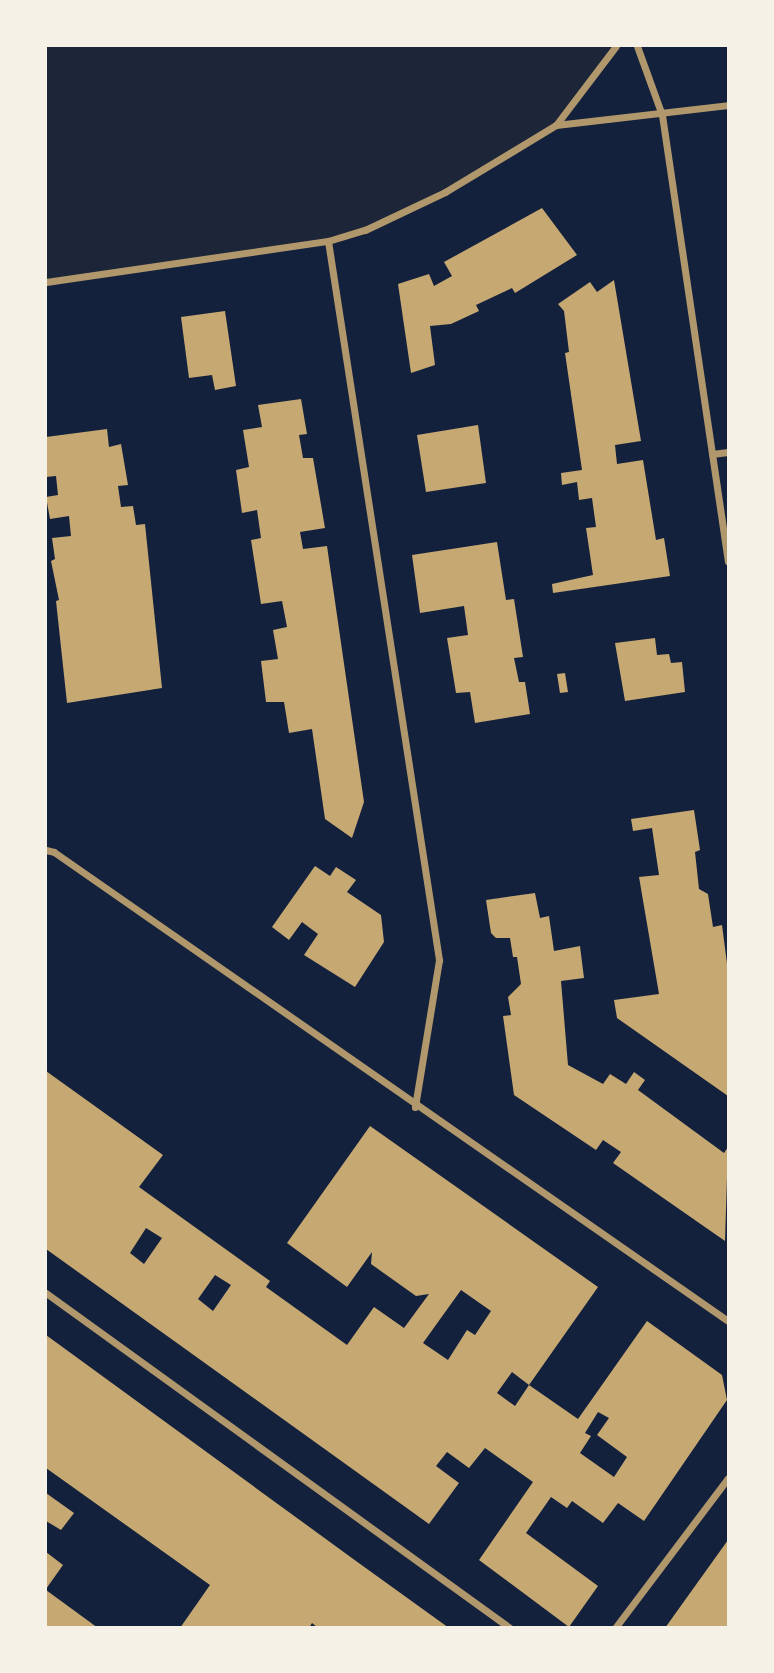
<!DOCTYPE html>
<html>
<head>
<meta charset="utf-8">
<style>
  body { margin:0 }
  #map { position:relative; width:774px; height:1673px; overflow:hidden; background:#14213d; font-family:"PT Sans",sans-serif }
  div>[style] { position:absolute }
  .green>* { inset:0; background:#1d2539 }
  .building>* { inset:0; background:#c6a872 }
  .minor>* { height:7px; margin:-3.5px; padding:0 3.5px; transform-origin:3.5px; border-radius:3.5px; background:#b1986c }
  span { translate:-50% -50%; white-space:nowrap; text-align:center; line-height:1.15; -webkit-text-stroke:5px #f6f1e7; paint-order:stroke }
  .frame { position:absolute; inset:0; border:47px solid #f6f1e7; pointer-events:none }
</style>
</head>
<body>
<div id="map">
  <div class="green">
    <div style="clip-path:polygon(46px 46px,616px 46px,556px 125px,411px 210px,328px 241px,46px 282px)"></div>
  </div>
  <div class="building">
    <div style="clip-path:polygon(542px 208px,577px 255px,515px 293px,512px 288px,476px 305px,479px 311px,451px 324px,430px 326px,435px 365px,411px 373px,398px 284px,429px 274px,434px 286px,452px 276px,444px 262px)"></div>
    <div style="clip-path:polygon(614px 280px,641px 441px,615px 445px,617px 464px,643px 460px,656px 540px,664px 538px,670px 576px,553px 593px,552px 584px,593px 575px,586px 528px,596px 527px,592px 498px,579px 500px,577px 482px,562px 485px,561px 473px,582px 470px,565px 353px,569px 352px,564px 311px,558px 304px,590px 282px,597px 292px)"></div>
    <div style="clip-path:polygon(225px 311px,236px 386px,215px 390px,212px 375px,189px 378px,181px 317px)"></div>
    <div style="clip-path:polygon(301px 399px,307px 434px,299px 435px,303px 458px,313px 458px,325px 528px,300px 532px,303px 549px,327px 546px,364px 802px,352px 838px,325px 819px,312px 729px,289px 733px,284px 702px,266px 702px,261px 661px,278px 659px,273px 630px,287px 627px,282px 601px,261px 604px,251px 540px,261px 538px,257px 510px,242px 513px,236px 470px,249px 467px,243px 430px,262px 427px,258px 405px)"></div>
    <div style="clip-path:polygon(478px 425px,486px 483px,426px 492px,417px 435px)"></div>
    <div style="clip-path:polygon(107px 429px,109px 447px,121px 444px,128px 485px,118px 486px,121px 507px,133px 506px,136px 525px,145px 524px,162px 688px,67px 703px,56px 601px,59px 600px,51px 561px,55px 559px,52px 538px,71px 536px,69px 516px,50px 519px,46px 497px,58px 495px,56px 476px,46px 477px,46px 437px)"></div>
    <div style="clip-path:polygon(497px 542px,506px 600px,514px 599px,523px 657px,514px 658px,519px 682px,525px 682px,530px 714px,475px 723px,470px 692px,456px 693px,447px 638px,468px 635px,464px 606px,420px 613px,412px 555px)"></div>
    <div style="clip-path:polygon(655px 638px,657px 655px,669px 654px,671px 663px,682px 662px,685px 692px,625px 701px,615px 643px)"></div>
    <div style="clip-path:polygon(565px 673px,568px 692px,560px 693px,557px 674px)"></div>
    <div style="clip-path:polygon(694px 810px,700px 850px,695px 852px,699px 889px,708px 894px,713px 927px,722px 925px,728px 971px,728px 1096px,617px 1018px,614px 1000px,659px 994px,639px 877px,659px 875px,652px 828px,633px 831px,631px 819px)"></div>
    <div style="clip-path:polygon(315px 866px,330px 876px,336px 867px,356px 880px,347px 892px,381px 915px,384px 942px,355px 987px,304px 955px,318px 934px,302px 922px,289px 940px,272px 927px)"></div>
    <div style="clip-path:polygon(535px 893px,540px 918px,549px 916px,554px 951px,580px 946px,584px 978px,561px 981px,568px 1065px,603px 1084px,610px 1074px,626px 1084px,634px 1072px,645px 1080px,638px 1090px,724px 1153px,728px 1147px,725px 1241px,613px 1163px,621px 1152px,603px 1140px,596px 1150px,514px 1095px,503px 1016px,511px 1015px,508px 997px,521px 984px,517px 957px,513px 957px,510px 938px,496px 938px,491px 933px,486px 900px)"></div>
    <div style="clip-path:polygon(evenodd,46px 1071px,163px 1155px,139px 1187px,270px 1281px,266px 1287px,347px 1345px,374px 1307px,404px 1328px,429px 1294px,416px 1296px,371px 1264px,372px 1252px,347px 1287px,287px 1243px,370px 1126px,598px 1287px,529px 1385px,512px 1372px,497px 1393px,515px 1406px,529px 1385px,578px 1419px,647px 1321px,722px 1375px,727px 1400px,644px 1521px,618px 1503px,603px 1523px,572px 1501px,567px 1508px,551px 1497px,526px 1533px,598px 1586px,569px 1627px,479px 1560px,533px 1482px,485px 1448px,469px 1468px,447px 1452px,436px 1466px,459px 1483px,429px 1524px,46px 1249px,46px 1071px,146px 1228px,162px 1238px,144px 1264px,130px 1253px,146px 1228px,46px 1071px,215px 1275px,231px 1285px,213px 1311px,198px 1299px,215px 1275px,46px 1071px,461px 1290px,491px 1311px,475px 1335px,467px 1330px,448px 1360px,423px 1343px,461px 1290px,46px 1071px,598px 1412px,609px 1418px,597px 1435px,627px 1457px,614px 1477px,580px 1453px,591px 1436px,585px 1433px,598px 1412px)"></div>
    <div style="clip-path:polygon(46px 1335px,356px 1561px,449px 1628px,318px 1628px,312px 1623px,309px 1628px,180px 1628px,210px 1585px,46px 1468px)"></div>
    <div style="clip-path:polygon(46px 1493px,74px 1513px,61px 1530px,46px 1521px)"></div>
    <div style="clip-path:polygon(728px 1540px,728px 1628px,665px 1628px)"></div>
    <div style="clip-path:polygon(46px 1552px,63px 1565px,46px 1589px)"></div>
    <div style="clip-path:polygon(46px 1590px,98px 1628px,46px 1628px)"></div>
  </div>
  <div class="minor">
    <div style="left:637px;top:46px;width:73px;rotate:70.1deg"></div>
    <div style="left:662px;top:115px;width:451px;rotate:81.6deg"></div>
    <div style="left:556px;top:125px;width:99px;rotate:-52.8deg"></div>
    <div style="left:328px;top:241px;width:728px;rotate:81.22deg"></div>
    <div style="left:439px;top:960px;width:149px;rotate:99.3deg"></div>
    <div style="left:46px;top:282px;width:285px;rotate:-8.3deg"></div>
    <div style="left:328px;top:241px;width:39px;rotate:-17deg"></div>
    <div style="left:365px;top:230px;width:89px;rotate:-25.4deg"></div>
    <div style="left:445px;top:192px;width:130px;rotate:-31.1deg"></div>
    <div style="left:556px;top:125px;width:173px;rotate:-6.6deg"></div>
    <div style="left:712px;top:454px;width:16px;rotate:-7deg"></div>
    <div style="left:46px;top:850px;width:8px;rotate:14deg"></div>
    <div style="left:54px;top:852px;width:821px;rotate:34.83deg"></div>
    <div style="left:46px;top:1293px;width:572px;rotate:35.83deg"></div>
    <div style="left:615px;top:1628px;width:188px;rotate:-53deg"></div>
  </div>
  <div class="frame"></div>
</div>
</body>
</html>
